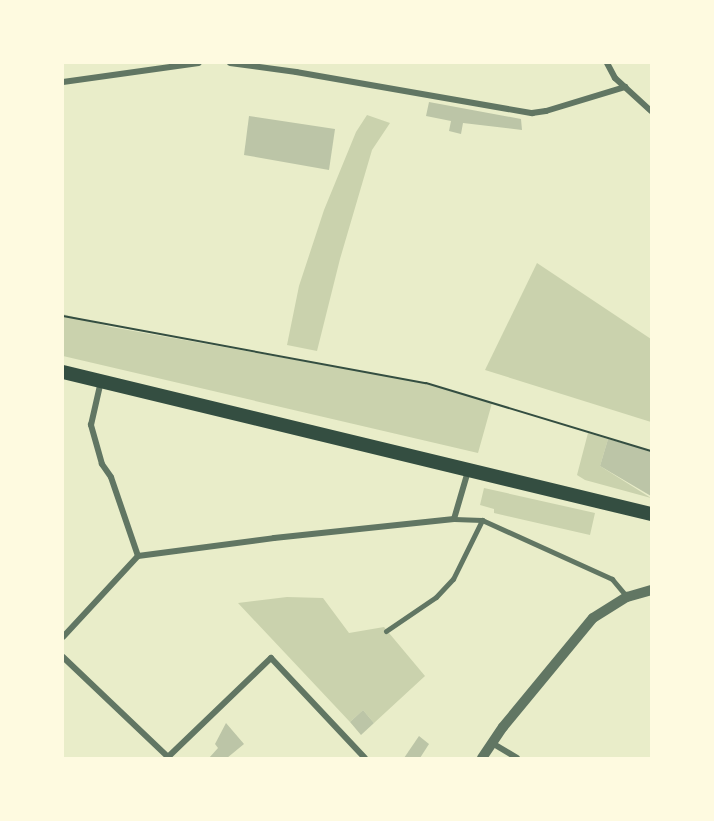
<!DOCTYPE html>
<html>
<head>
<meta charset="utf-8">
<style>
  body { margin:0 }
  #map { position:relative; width:714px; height:821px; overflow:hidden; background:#e9edc9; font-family:Rubik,sans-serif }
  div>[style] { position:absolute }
  .green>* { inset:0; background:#cad2ad }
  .building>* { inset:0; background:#bcc5a7 }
  .path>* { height:2px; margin:-1px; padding:0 1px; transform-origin:1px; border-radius:1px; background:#344e41 }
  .pedestrian>* { height:5px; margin:-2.5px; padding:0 2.5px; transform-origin:2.5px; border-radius:2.5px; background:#617663 }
  .minor>* { height:6px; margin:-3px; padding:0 3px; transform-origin:3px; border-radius:3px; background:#617663 }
  .tertiary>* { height:10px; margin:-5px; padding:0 5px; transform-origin:5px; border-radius:5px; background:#617663 }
  .primary>* { height:14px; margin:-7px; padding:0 7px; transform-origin:7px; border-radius:7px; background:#344e41 }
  span { translate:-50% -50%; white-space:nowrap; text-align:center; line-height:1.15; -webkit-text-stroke:4.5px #fefae0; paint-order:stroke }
  .frame { position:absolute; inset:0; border:64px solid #fefae0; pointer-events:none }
</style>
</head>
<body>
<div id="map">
  <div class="green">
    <div style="clip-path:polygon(367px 115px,390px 123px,372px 150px,340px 259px,317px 351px,287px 345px,299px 286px,324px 210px,356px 132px)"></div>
    <div style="clip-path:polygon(537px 263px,651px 339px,651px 422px,485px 370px)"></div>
    <div style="clip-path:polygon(63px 314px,111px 327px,426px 383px,492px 403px,478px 453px,63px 356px)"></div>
    <div style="clip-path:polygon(588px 433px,608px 439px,600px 466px,651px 498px,585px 480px,577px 475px)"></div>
    <div style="clip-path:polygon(484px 488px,595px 513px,590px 535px,494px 513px,494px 509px,480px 505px)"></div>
    <div style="clip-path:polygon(287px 597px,323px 598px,349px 633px,384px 627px,425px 676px,374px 723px,363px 710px,350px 722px,238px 603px)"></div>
  </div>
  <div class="building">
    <div style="clip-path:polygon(429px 102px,521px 119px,522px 130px,463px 123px,461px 134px,449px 131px,451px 121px,426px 116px)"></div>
    <div style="clip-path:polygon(249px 116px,335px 129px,329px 170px,244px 155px)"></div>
    <div style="clip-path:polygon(608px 439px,651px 451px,651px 496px,600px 466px)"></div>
    <div style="clip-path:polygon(363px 710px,374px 723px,361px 735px,350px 722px)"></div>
    <div style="clip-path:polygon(226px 723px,244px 744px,227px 758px,209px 758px,218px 748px,215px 744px)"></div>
    <div style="clip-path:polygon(419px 736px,429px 744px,420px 758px,404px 758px)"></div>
  </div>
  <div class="path">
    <div style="left:63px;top:316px;width:369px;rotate:10.5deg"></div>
    <div style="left:426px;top:383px;width:235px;rotate:16.8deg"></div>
  </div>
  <div class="pedestrian">
    <div style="left:454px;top:519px;width:28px;rotate:2deg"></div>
    <div style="left:482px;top:520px;width:143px;rotate:24.4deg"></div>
    <div style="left:612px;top:579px;width:23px;rotate:50deg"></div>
    <div style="left:386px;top:631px;width:60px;rotate:-34.2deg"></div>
    <div style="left:436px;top:597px;width:25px;rotate:-47deg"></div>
    <div style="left:453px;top:579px;width:66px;rotate:-63.8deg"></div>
  </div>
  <div class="minor">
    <div style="left:230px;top:63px;width:67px;rotate:7.8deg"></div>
    <div style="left:296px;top:72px;width:240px;rotate:9.9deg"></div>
    <div style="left:532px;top:113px;width:14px;rotate:-8deg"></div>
    <div style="left:546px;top:111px;width:83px;rotate:-16.9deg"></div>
    <div style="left:607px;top:63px;width:17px;rotate:62deg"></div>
    <div style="left:615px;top:78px;width:49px;rotate:42.5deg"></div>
    <div style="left:63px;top:82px;width:137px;rotate:-8deg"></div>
    <div style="left:138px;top:556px;width:137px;rotate:-7.5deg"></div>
    <div style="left:274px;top:538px;width:181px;rotate:-6deg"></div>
    <div style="left:454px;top:519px;width:50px;rotate:-73.7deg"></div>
    <div style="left:63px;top:637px;width:110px;rotate:-47.2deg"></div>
    <div style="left:138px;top:556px;width:83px;rotate:-108.9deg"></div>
    <div style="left:111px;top:477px;width:16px;rotate:-125deg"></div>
    <div style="left:102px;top:464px;width:41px;rotate:-105.8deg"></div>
    <div style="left:91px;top:425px;width:45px;rotate:-77.2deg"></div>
    <div style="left:63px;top:657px;width:146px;rotate:43.6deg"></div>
    <div style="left:492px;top:743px;width:29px;rotate:31deg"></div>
    <div style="left:168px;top:757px;width:143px;rotate:-43.9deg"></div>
    <div style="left:271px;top:658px;width:137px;rotate:46.8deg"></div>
  </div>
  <div class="tertiary">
    <div style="left:482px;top:758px;width:37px;rotate:-56deg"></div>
    <div style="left:503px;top:727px;width:141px;rotate:-50.5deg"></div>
    <div style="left:593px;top:618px;width:40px;rotate:-32deg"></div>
    <div style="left:627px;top:597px;width:25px;rotate:-16deg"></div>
  </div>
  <div class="primary">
    <div style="left:63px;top:372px;width:605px;rotate:13.58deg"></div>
  </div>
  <div class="frame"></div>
</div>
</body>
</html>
